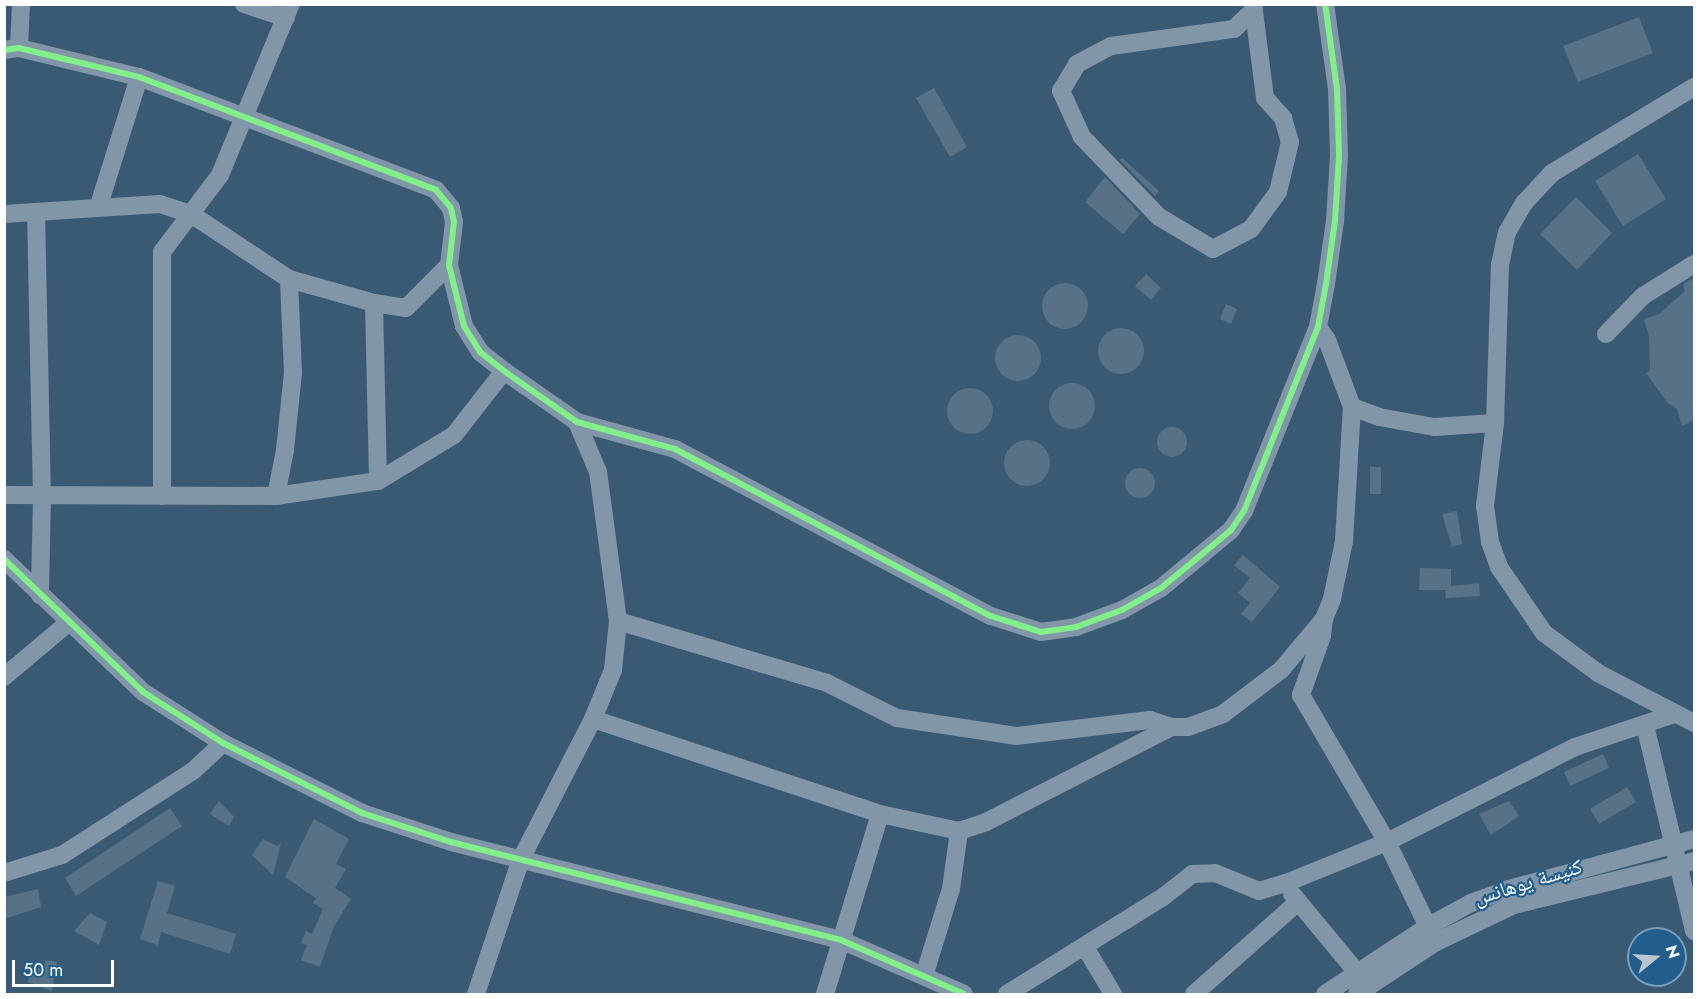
<!DOCTYPE html>
<html>
<head>
<meta charset="utf-8">
<style>
  body { margin:0 }
  #map { position:relative; width:1699px; height:999px; overflow:hidden; background:#3a5a74; font-family:Jost,"Noto Naskh Arabic",sans-serif }
  div>[style] { position:absolute }
  .building>* { inset:0; background:#577186 }
  .round { border-radius:50% }
  .minor>* { height:18px; margin:-9px; padding:0 9px; transform-origin:9px; border-radius:9px; background:#8196a8 }
  .cycleway>* { height:6px; margin:-3px; padding:0 3px; transform-origin:3px; border-radius:3px; background:#82f089 }
  span { translate:-50% -50%; white-space:nowrap; text-align:center; line-height:1.15; -webkit-text-stroke:4.5px #215d8d; paint-order:stroke }
  .street-label { font-size:21px; color:#fff }
  .frame { position:absolute; inset:0; border:6px solid #fff; pointer-events:none }
  .north { position:absolute; left:1627px; top:927px; width:60px; height:60px; box-sizing:border-box; background:#215d8d; border:2px solid #7a9ebb; border-radius:50%; rotate:72deg; font-size:16px; font-weight:700; line-height:24px; text-align:center; color:#fff }
  .north::after { content:''; display:block; margin:auto; width:21px; height:27px; background:#bac5ce; clip-path:polygon(50% 0,100% 100%,50% 72%,0 100%) }
  .scale { position:absolute; left:12px; top:960px; width:102px; height:27px; box-sizing:border-box; border:3px solid #fff; border-top:0; padding-left:8px; font-size:18px; line-height:21px; white-space:nowrap; color:#fff; -webkit-text-stroke:4px #215d8d; paint-order:stroke }
</style>
</head>
<body>
<div id="map">
  <div class="building">
    <div style="clip-path:polygon(1639px 17px,1653px 53px,1578px 82px,1563px 46px)"></div>
    <div style="clip-path:polygon(934px 88px,967px 147px,950px 157px,916px 98px)"></div>
    <div style="clip-path:polygon(1638px 154px,1666px 199px,1623px 226px,1595px 181px)"></div>
    <div style="clip-path:polygon(1122px 158px,1159px 191px,1155px 196px,1120px 160px)"></div>
    <div style="clip-path:polygon(1105px 177px,1140px 214px,1123px 234px,1085px 202px)"></div>
    <div style="clip-path:polygon(1576px 197px,1612px 233px,1577px 270px,1540px 234px)"></div>
    <div style="clip-path:polygon(1146px 274px,1161px 288px,1151px 300px,1135px 286px)"></div>
    <div style="clip-path:polygon(1695px 277px,1695px 420px,1682px 426px,1677px 409px,1667px 402px,1646px 373px,1650px 371px,1649px 336px,1644px 319px,1659px 314px,1685px 291px,1683px 284px)"></div>
    <div class="round" style="left:1042px;top:283px;width:46px;height:46px"></div>
    <div style="clip-path:polygon(1226px 304px,1237px 309px,1231px 324px,1220px 319px)"></div>
    <div class="round" style="left:1098px;top:328px;width:46px;height:46px"></div>
    <div class="round" style="left:995px;top:335px;width:46px;height:46px"></div>
    <div class="round" style="left:1049px;top:383px;width:46px;height:46px"></div>
    <div class="round" style="left:947px;top:388px;width:46px;height:46px"></div>
    <div class="round" style="left:1157px;top:427px;width:30px;height:30px"></div>
    <div class="round" style="left:1004px;top:440px;width:46px;height:46px"></div>
    <div style="clip-path:polygon(1370px 467px,1381px 467px,1381px 494px,1370px 494px)"></div>
    <div class="round" style="left:1125px;top:468px;width:30px;height:30px"></div>
    <div style="clip-path:polygon(1457px 511px,1462px 544px,1452px 547px,1442px 514px)"></div>
    <div style="clip-path:polygon(1243px 555px,1280px 587px,1252px 622px,1241px 614px,1250px 603px,1238px 593px,1250px 578px,1234px 565px)"></div>
    <div style="clip-path:polygon(1420px 568px,1451px 569px,1451px 586px,1479px 583px,1480px 596px,1446px 598px,1445px 590px,1419px 590px)"></div>
    <div style="clip-path:polygon(1603px 754px,1609px 768px,1570px 786px,1564px 772px)"></div>
    <div style="clip-path:polygon(1627px 787px,1636px 802px,1599px 824px,1590px 809px)"></div>
    <div style="clip-path:polygon(219px 801px,234px 817px,229px 826px,210px 814px)"></div>
    <div style="clip-path:polygon(1509px 801px,1519px 816px,1491px 835px,1479px 814px)"></div>
    <div style="clip-path:polygon(170px 808px,182px 826px,76px 896px,65px 878px)"></div>
    <div style="clip-path:polygon(314px 819px,349px 839px,336px 864px,346px 869px,335px 888px,351px 899px,334px 926px,320px 967px,301px 960px,307px 945px,301px 943px,306px 931px,312px 934px,323px 909px,313px 903px,316px 898px,285px 877px)"></div>
    <div style="clip-path:polygon(263px 839px,277px 846px,281px 843px,273px 875px,252px 855px)"></div>
    <div style="clip-path:polygon(158px 881px,175px 886px,167px 913px,236px 934px,230px 954px,161px 932px,158px 945px,140px 939px)"></div>
    <div style="clip-path:polygon(38px 889px,41px 907px,4px 919px,4px 897px)"></div>
    <div style="clip-path:polygon(90px 913px,107px 922px,99px 945px,74px 931px)"></div>
    <div style="clip-path:polygon(45px 960px,57px 962px,52px 991px,28px 982px,31px 967px,43px 969px)"></div>
  </div>
  <div class="minor">
    <div style="left:244px;top:4px;width:44px;rotate:18.4deg"></div>
    <div style="left:1253px;top:4px;width:95px;rotate:82.7deg"></div>
    <div style="left:1265px;top:98px;width:27px;rotate:48deg"></div>
    <div style="left:1283px;top:118px;width:25px;rotate:74deg"></div>
    <div style="left:1290px;top:142px;width:51px;rotate:103.5deg"></div>
    <div style="left:1278px;top:192px;width:46px;rotate:126.1deg"></div>
    <div style="left:1251px;top:229px;width:43px;rotate:152.2deg"></div>
    <div style="left:1213px;top:249px;width:63px;rotate:-149.3deg"></div>
    <div style="left:1159px;top:217px;width:111px;rotate:-133.9deg"></div>
    <div style="left:1082px;top:137px;width:51px;rotate:-114.5deg"></div>
    <div style="left:1061px;top:91px;width:31px;rotate:-59deg"></div>
    <div style="left:1077px;top:64px;width:38px;rotate:-28deg"></div>
    <div style="left:1111px;top:46px;width:124px;rotate:-7.9deg"></div>
    <div style="left:1234px;top:29px;width:28px;rotate:-44deg"></div>
    <div style="left:19px;top:48px;width:44px;rotate:-87.4deg"></div>
    <div style="left:4px;top:50px;width:15px;rotate:-8deg"></div>
    <div style="left:19px;top:48px;width:123px;rotate:13.6deg"></div>
    <div style="left:139px;top:77px;width:318px;rotate:20.8deg"></div>
    <div style="left:436px;top:190px;width:23px;rotate:50deg"></div>
    <div style="left:451px;top:208px;width:14px;rotate:78deg"></div>
    <div style="left:454px;top:222px;width:43px;rotate:96.6deg"></div>
    <div style="left:449px;top:265px;width:63px;rotate:76.2deg"></div>
    <div style="left:464px;top:326px;width:31px;rotate:58deg"></div>
    <div style="left:480px;top:352px;width:31px;rotate:38deg"></div>
    <div style="left:504px;top:371px;width:89px;rotate:34.9deg"></div>
    <div style="left:577px;top:422px;width:102px;rotate:15.4deg"></div>
    <div style="left:675px;top:449px;width:357px;rotate:27.9deg"></div>
    <div style="left:991px;top:616px;width:52px;rotate:17.7deg"></div>
    <div style="left:1041px;top:632px;width:35px;rotate:-8deg"></div>
    <div style="left:1076px;top:627px;width:49px;rotate:-20.3deg"></div>
    <div style="left:1122px;top:610px;width:45px;rotate:-29.4deg"></div>
    <div style="left:1161px;top:588px;width:91px;rotate:-39.6deg"></div>
    <div style="left:1231px;top:530px;width:23px;rotate:-56deg"></div>
    <div style="left:1244px;top:511px;width:198px;rotate:-68.1deg"></div>
    <div style="left:1318px;top:327px;width:44px;rotate:-79.5deg"></div>
    <div style="left:1326px;top:284px;width:64px;rotate:-81.9deg"></div>
    <div style="left:1335px;top:221px;width:66px;rotate:-86.5deg"></div>
    <div style="left:1339px;top:155px;width:66px;rotate:-91.7deg"></div>
    <div style="left:1337px;top:89px;width:86px;rotate:-98deg"></div>
    <div style="left:1694px;top:87px;width:166px;rotate:148.8deg"></div>
    <div style="left:1552px;top:173px;width:41px;rotate:133deg"></div>
    <div style="left:1524px;top:203px;width:34px;rotate:120deg"></div>
    <div style="left:1507px;top:232px;width:33px;rotate:102deg"></div>
    <div style="left:1500px;top:264px;width:159px;rotate:91.8deg"></div>
    <div style="left:1495px;top:423px;width:84px;rotate:96.9deg"></div>
    <div style="left:1485px;top:506px;width:36px;rotate:82deg"></div>
    <div style="left:1490px;top:542px;width:27px;rotate:70deg"></div>
    <div style="left:1499px;top:567px;width:80px;rotate:55.7deg"></div>
    <div style="left:1544px;top:633px;width:67px;rotate:36.5deg"></div>
    <div style="left:1598px;top:673px;width:108px;rotate:27.5deg"></div>
    <div style="left:99px;top:205px;width:134px;rotate:-72.6deg"></div>
    <div style="left:36px;top:212px;width:284px;rotate:88.8deg"></div>
    <div style="left:42px;top:496px;width:99px;rotate:91.2deg"></div>
    <div style="left:4px;top:214px;width:156px;rotate:-3.7deg"></div>
    <div style="left:160px;top:204px;width:33px;rotate:18deg"></div>
    <div style="left:191px;top:214px;width:118px;rotate:33.6deg"></div>
    <div style="left:289px;top:279px;width:88px;rotate:15.8deg"></div>
    <div style="left:374px;top:303px;width:32px;rotate:9deg"></div>
    <div style="left:406px;top:308px;width:61px;rotate:-45deg"></div>
    <div style="left:374px;top:303px;width:178px;rotate:88.7deg"></div>
    <div style="left:1318px;top:327px;width:16px;rotate:55deg"></div>
    <div style="left:1327px;top:340px;width:72px;rotate:69.5deg"></div>
    <div style="left:1606px;top:334px;width:53px;rotate:-45.8deg"></div>
    <div style="left:1643px;top:296px;width:60px;rotate:-32.1deg"></div>
    <div style="left:4px;top:495px;width:272px;rotate:0.2deg"></div>
    <div style="left:276px;top:496px;width:103px;rotate:-8.4deg"></div>
    <div style="left:378px;top:481px;width:89px;rotate:-31.2deg"></div>
    <div style="left:454px;top:435px;width:81px;rotate:-52deg"></div>
    <div style="left:162px;top:496px;width:244px;rotate:-90deg"></div>
    <div style="left:162px;top:252px;width:96px;rotate:-53deg"></div>
    <div style="left:220px;top:175px;width:185px;rotate:-67.5deg"></div>
    <div style="left:276px;top:496px;width:47px;rotate:-78.9deg"></div>
    <div style="left:285px;top:450px;width:78px;rotate:-84.1deg"></div>
    <div style="left:293px;top:372px;width:93px;rotate:-92.5deg"></div>
    <div style="left:4px;top:559px;width:192px;rotate:43.7deg"></div>
    <div style="left:143px;top:692px;width:95px;rotate:32.5deg"></div>
    <div style="left:223px;top:743px;width:156px;rotate:26.7deg"></div>
    <div style="left:362px;top:813px;width:94px;rotate:18deg"></div>
    <div style="left:451px;top:842px;width:402px;rotate:14.1deg"></div>
    <div style="left:841px;top:940px;width:134px;rotate:23.7deg"></div>
    <div style="left:1324px;top:619px;width:17px;rotate:97deg"></div>
    <div style="left:1322px;top:636px;width:63px;rotate:109.6deg"></div>
    <div style="left:1301px;top:695px;width:170px;rotate:59.7deg"></div>
    <div style="left:1387px;top:842px;width:103px;rotate:64.2deg"></div>
    <div style="left:618px;top:621px;width:218px;rotate:16.5deg"></div>
    <div style="left:827px;top:683px;width:78px;rotate:26.6deg"></div>
    <div style="left:897px;top:718px;width:120px;rotate:8.6deg"></div>
    <div style="left:1016px;top:736px;width:135px;rotate:-6.8deg"></div>
    <div style="left:1150px;top:720px;width:23px;rotate:18deg"></div>
    <div style="left:4px;top:677px;width:84px;rotate:-40.2deg"></div>
    <div style="left:593px;top:719px;width:302px;rotate:18.3deg"></div>
    <div style="left:880px;top:814px;width:81px;rotate:12.1deg"></div>
    <div style="left:959px;top:831px;width:28px;rotate:-18deg"></div>
    <div style="left:986px;top:822px;width:209px;rotate:-27.1deg"></div>
    <div style="left:1172px;top:727px;width:16px"></div>
    <div style="left:1188px;top:727px;width:37px;rotate:-20deg"></div>
    <div style="left:1223px;top:714px;width:73px;rotate:-37.2deg"></div>
    <div style="left:1281px;top:670px;width:67px;rotate:-49.9deg"></div>
    <div style="left:1324px;top:619px;width:22px;rotate:-68deg"></div>
    <div style="left:1332px;top:599px;width:59px;rotate:-78.3deg"></div>
    <div style="left:1344px;top:541px;width:134px;rotate:-86.6deg"></div>
    <div style="left:1352px;top:407px;width:29px;rotate:20deg"></div>
    <div style="left:1379px;top:417px;width:56px;rotate:10.3deg"></div>
    <div style="left:1434px;top:427px;width:61px;rotate:-3.8deg"></div>
    <div style="left:1645px;top:725px;width:212px;rotate:76.6deg"></div>
    <div style="left:4px;top:873px;width:61px;rotate:-17.2deg"></div>
    <div style="left:62px;top:855px;width:156px;rotate:-32.7deg"></div>
    <div style="left:193px;top:771px;width:41px;rotate:-43deg"></div>
    <div style="left:1292px;top:894px;width:113px;rotate:50.4deg"></div>
    <div style="left:1085px;top:947px;width:55px;rotate:59.2deg"></div>
    <div style="left:924px;top:976px;width:91px;rotate:-72.8deg"></div>
    <div style="left:951px;top:889px;width:59px;rotate:-82.1deg"></div>
    <div style="left:476px;top:994px;width:142px;rotate:-71.6deg"></div>
    <div style="left:521px;top:859px;width:157px;rotate:-62.8deg"></div>
    <div style="left:593px;top:719px;width:53px;rotate:-67.8deg"></div>
    <div style="left:613px;top:670px;width:49px;rotate:-84.2deg"></div>
    <div style="left:618px;top:621px;width:150px;rotate:-97.6deg"></div>
    <div style="left:598px;top:472px;width:54px;rotate:-112.8deg"></div>
    <div style="left:825px;top:994px;width:188px;rotate:-73deg"></div>
    <div style="left:1007px;top:994px;width:184px;rotate:-31.9deg"></div>
    <div style="left:1163px;top:897px;width:37px;rotate:-38deg"></div>
    <div style="left:1192px;top:874px;width:23px;rotate:-2deg"></div>
    <div style="left:1215px;top:873px;width:48px;rotate:22.2deg"></div>
    <div style="left:1259px;top:891px;width:28px;rotate:-17deg"></div>
    <div style="left:1286px;top:883px;width:109px;rotate:-22.1deg"></div>
    <div style="left:1387px;top:842px;width:211px;rotate:-26.8deg"></div>
    <div style="left:1575px;top:747px;width:105px;rotate:-18.3deg"></div>
    <div style="left:1194px;top:994px;width:137px;rotate:-41.5deg"></div>
    <div style="left:1325px;top:994px;width:122px;rotate:-33.3deg"></div>
    <div style="left:1427px;top:927px;width:50px;rotate:-28.6deg"></div>
    <div style="left:1471px;top:903px;width:40px;rotate:-20.2deg"></div>
    <div style="left:1509px;top:889px;width:192px;rotate:-15.1deg"></div>
    <div style="left:1357px;top:994px;width:95px;rotate:-33.4deg"></div>
    <div style="left:1436px;top:942px;width:86px;rotate:-25.4deg"></div>
    <div style="left:1514px;top:905px;width:185px;rotate:-13.7deg"></div>
  </div>
  <div class="cycleway">
    <div style="left:4px;top:50px;width:15px;rotate:-8deg"></div>
    <div style="left:19px;top:48px;width:123px;rotate:13.6deg"></div>
    <div style="left:139px;top:77px;width:318px;rotate:20.8deg"></div>
    <div style="left:436px;top:190px;width:23px;rotate:50deg"></div>
    <div style="left:451px;top:208px;width:14px;rotate:78deg"></div>
    <div style="left:454px;top:222px;width:43px;rotate:96.6deg"></div>
    <div style="left:449px;top:265px;width:63px;rotate:76.2deg"></div>
    <div style="left:464px;top:326px;width:31px;rotate:58deg"></div>
    <div style="left:480px;top:352px;width:31px;rotate:38deg"></div>
    <div style="left:504px;top:371px;width:89px;rotate:34.9deg"></div>
    <div style="left:577px;top:422px;width:102px;rotate:15.4deg"></div>
    <div style="left:675px;top:449px;width:357px;rotate:27.9deg"></div>
    <div style="left:991px;top:616px;width:52px;rotate:17.7deg"></div>
    <div style="left:1041px;top:632px;width:35px;rotate:-8deg"></div>
    <div style="left:1076px;top:627px;width:49px;rotate:-20.3deg"></div>
    <div style="left:1122px;top:610px;width:45px;rotate:-29.4deg"></div>
    <div style="left:1161px;top:588px;width:91px;rotate:-39.6deg"></div>
    <div style="left:1231px;top:530px;width:23px;rotate:-56deg"></div>
    <div style="left:1244px;top:511px;width:198px;rotate:-68.1deg"></div>
    <div style="left:1318px;top:327px;width:44px;rotate:-79.5deg"></div>
    <div style="left:1326px;top:284px;width:64px;rotate:-81.9deg"></div>
    <div style="left:1335px;top:221px;width:66px;rotate:-86.5deg"></div>
    <div style="left:1339px;top:155px;width:66px;rotate:-91.7deg"></div>
    <div style="left:1337px;top:89px;width:86px;rotate:-98deg"></div>
    <div style="left:4px;top:559px;width:192px;rotate:43.7deg"></div>
    <div style="left:143px;top:692px;width:95px;rotate:32.5deg"></div>
    <div style="left:223px;top:743px;width:156px;rotate:26.7deg"></div>
    <div style="left:362px;top:813px;width:94px;rotate:18deg"></div>
    <div style="left:451px;top:842px;width:402px;rotate:14.1deg"></div>
    <div style="left:841px;top:940px;width:134px;rotate:23.7deg"></div>
  </div>
  <div class="street-label">
    <span style="left:1528px;top:882px;rotate:-17deg">كنيسة يوهانس</span>
  </div>
  <div class="frame"></div>
  <div class="north">N</div>
  <div class="scale">50 m</div>
</div>
</body>
</html>
